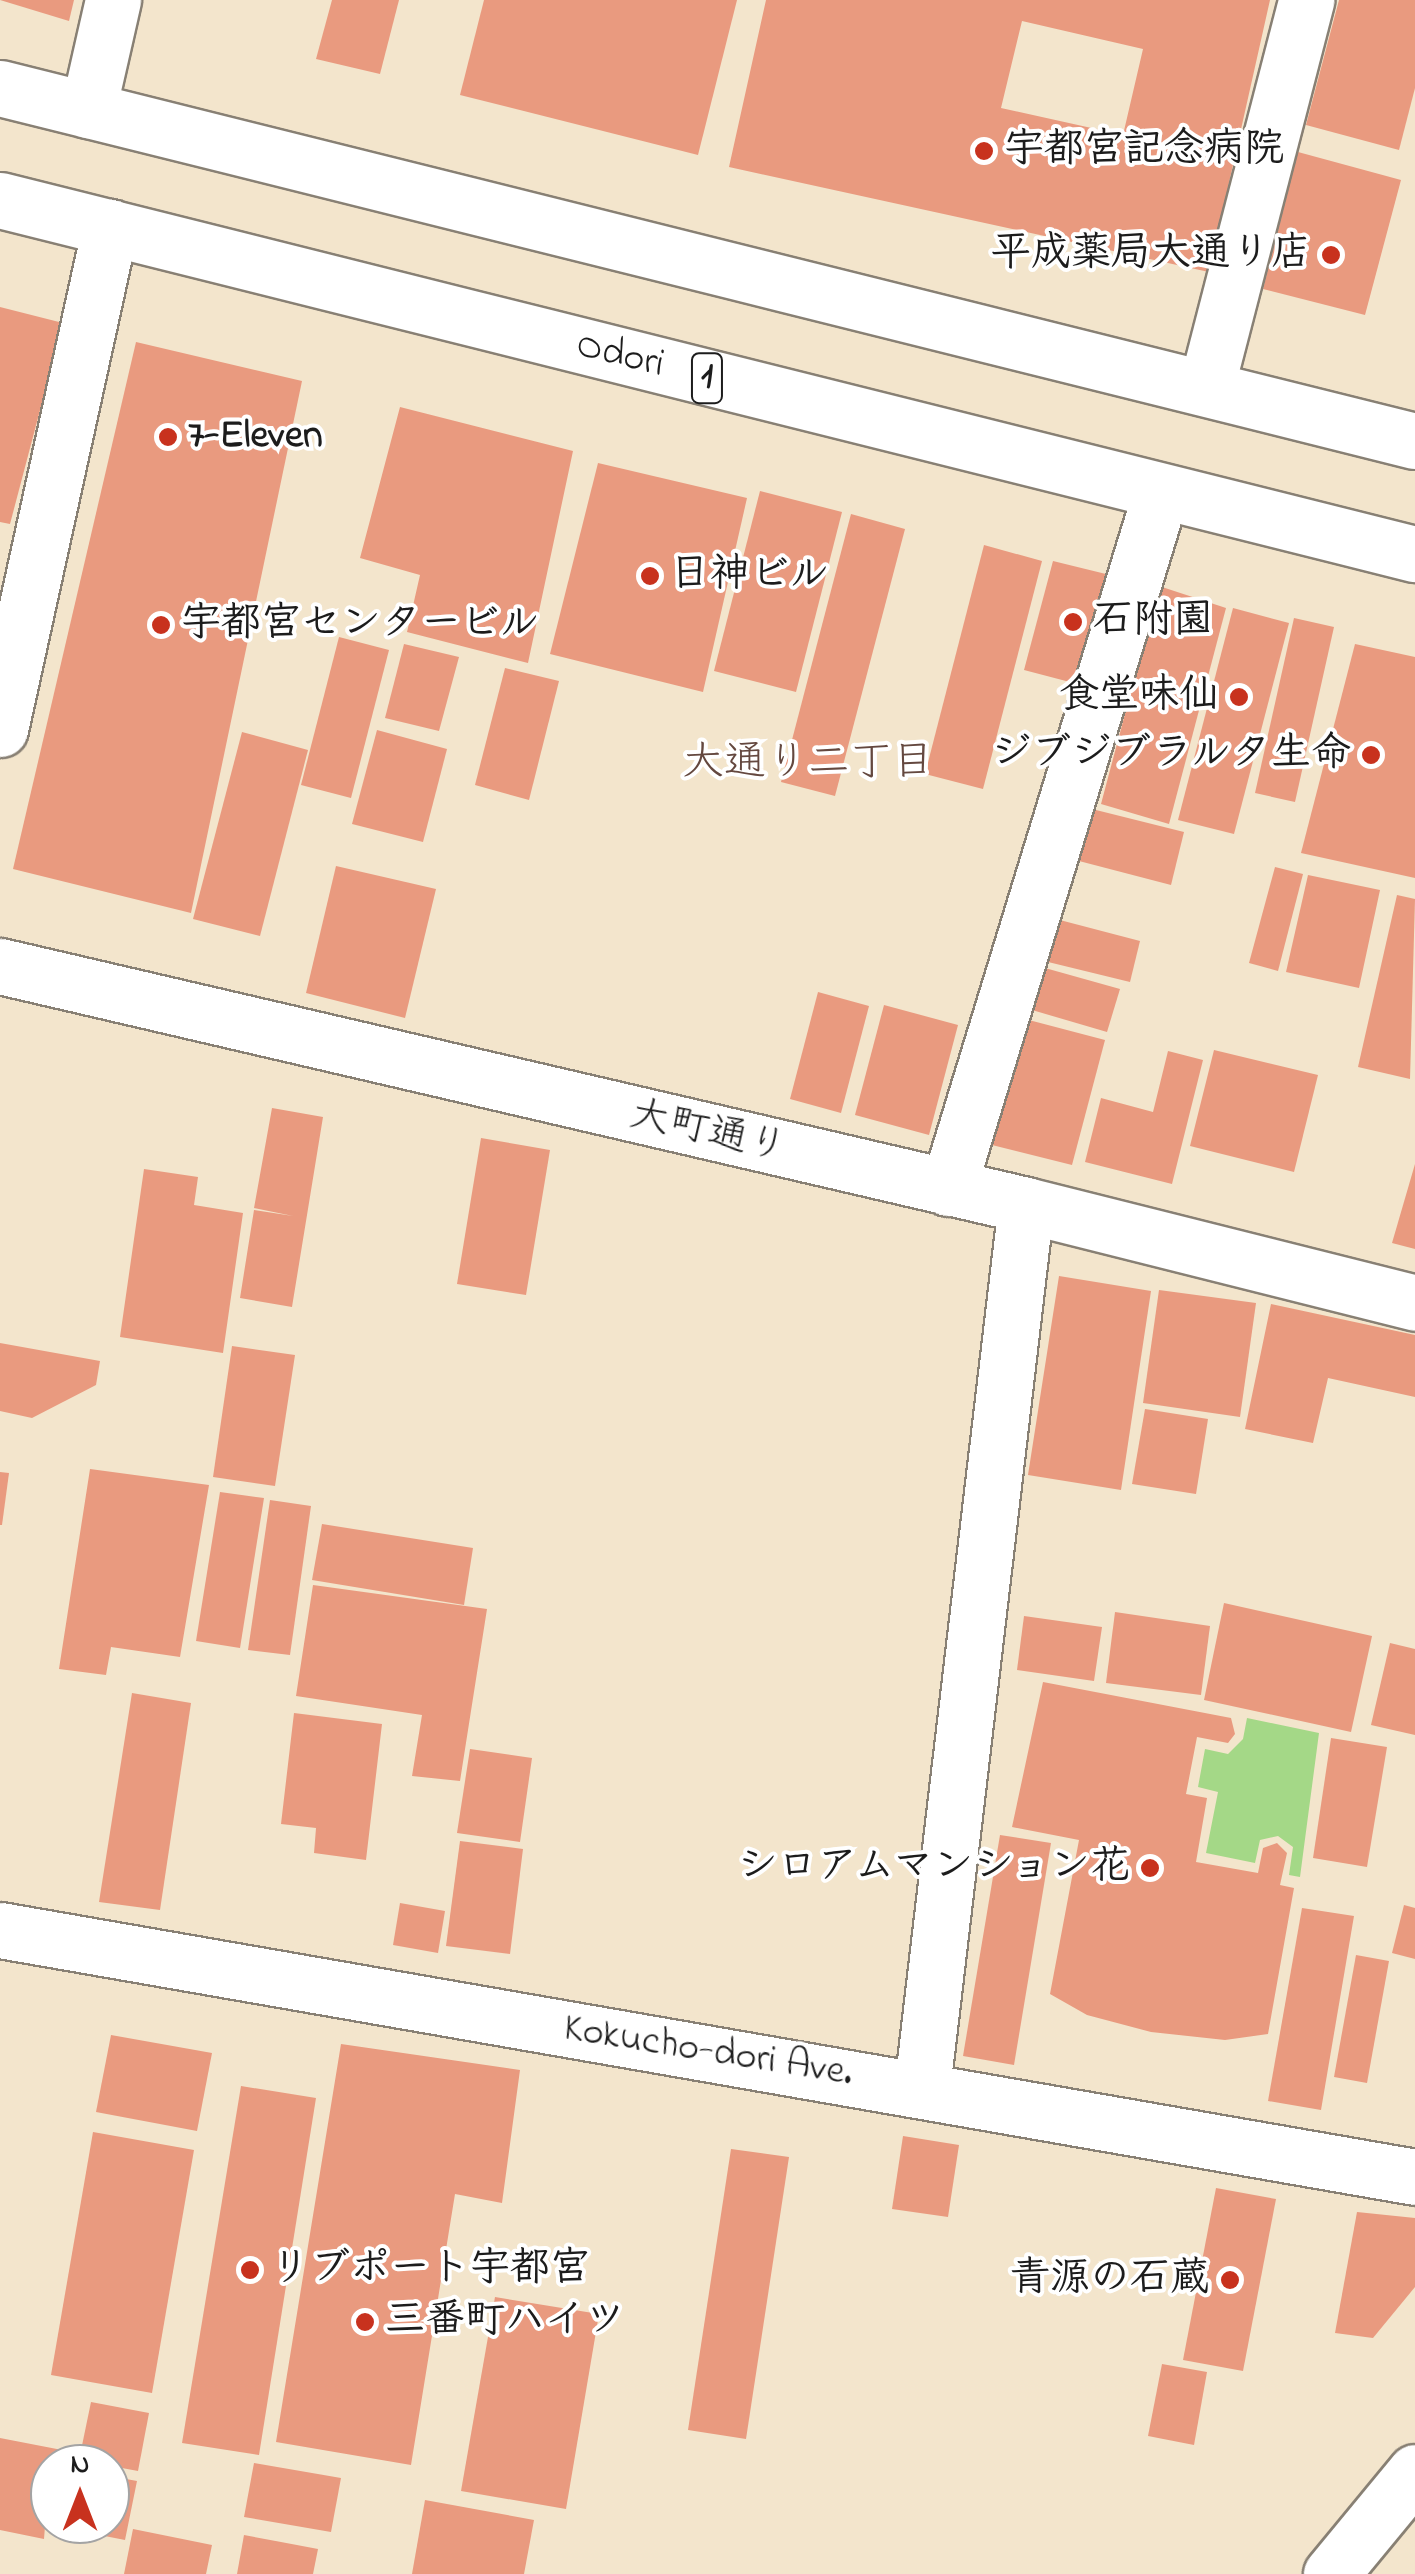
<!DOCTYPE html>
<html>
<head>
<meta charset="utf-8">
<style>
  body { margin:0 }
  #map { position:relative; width:1415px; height:2574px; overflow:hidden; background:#f3e5cc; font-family:"Indie Flower","Klee One",sans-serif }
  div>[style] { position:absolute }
  .green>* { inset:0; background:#a4d887 }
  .building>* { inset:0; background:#e99a7f }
  .roads { filter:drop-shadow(2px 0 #888074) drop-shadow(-2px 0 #888074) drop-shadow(0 2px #888074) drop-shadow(0 -2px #888074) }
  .minor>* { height:55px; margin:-27.5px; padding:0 27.5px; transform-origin:27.5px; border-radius:27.5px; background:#fff }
  .major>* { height:55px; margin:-27.5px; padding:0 27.5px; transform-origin:27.5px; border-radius:27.5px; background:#fff }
  .dots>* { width:28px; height:28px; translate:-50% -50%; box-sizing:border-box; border:5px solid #fff; border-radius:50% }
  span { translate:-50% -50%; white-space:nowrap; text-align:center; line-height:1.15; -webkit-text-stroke:8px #fff; paint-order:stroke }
  .shield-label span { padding:2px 8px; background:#fff; border:2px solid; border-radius:8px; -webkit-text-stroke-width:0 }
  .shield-label { font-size:38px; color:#1c1c1c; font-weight:700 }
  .poi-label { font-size:40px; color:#1c1c1c; font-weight:700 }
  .left { translate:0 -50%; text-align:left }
  .right { translate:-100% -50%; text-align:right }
  .street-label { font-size:40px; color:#1c1c1c }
  .neighbourhood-label { font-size:42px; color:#64483f }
  .north { position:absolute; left:30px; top:2444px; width:100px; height:100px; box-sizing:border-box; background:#fff; border:2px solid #a4a4a4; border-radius:50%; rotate:0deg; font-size:28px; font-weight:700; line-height:40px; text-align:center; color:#1c1c1c }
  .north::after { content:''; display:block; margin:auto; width:35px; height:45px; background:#c8321e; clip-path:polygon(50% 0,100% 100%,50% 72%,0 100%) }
</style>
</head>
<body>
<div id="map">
  <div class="green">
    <div style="clip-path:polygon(1247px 1718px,1319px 1733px,1300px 1877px,1289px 1875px,1293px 1847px,1278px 1836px,1260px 1840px,1255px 1863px,1206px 1853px,1218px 1792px,1198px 1787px,1205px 1749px,1228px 1754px,1243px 1739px)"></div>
  </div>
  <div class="building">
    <div style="clip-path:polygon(0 0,74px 0,69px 21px)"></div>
    <div style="clip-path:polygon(332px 0,399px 0,380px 74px,316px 59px)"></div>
    <div style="clip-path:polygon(484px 0,737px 0,698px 155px,460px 95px)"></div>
    <div style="clip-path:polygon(evenodd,766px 0,1270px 0,1209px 272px,729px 167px,766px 0,1022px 21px,1143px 49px,1123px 135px,1001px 108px,1022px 21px)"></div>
    <div style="clip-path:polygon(1339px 0,1415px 0,1415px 88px,1399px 150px,1306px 125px)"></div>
    <div style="clip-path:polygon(1298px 152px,1401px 180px,1365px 315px,1263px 289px)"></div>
    <div style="clip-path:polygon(0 307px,63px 323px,10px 524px,0 522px)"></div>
    <div style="clip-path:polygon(136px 342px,302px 381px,191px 913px,13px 869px)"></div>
    <div style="clip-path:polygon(400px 407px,573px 451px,528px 663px,407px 632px,420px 575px,360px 558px)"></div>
    <div style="clip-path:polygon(598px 463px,747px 498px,703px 692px,550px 654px)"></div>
    <div style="clip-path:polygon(760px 491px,842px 512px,796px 692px,714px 671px)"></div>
    <div style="clip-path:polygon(851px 514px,905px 529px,835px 796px,781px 782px)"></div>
    <div style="clip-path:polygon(984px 545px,1042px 561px,983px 789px,925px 774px)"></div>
    <div style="clip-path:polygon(1053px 561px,1114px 576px,1085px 686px,1024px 670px)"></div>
    <div style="clip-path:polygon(1159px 586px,1226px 608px,1169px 824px,1101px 804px)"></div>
    <div style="clip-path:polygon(1233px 608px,1289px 623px,1234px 834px,1178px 820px)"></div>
    <div style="clip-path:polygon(1294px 618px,1334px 627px,1295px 802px,1255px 793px)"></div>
    <div style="clip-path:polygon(339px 637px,389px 650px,351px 798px,301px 785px)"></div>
    <div style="clip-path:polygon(404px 644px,459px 657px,439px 731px,385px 718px)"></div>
    <div style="clip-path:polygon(1355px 644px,1415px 657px,1415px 878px,1301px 853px)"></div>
    <div style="clip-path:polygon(505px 668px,559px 681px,529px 800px,475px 785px)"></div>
    <div style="clip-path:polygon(377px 730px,447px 749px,423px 842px,352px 824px)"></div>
    <div style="clip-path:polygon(242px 732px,308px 750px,260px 936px,193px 919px)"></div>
    <div style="clip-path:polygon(1092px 809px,1184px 832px,1171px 885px,1079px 861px)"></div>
    <div style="clip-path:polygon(336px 866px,436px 889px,405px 1018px,306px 993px)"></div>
    <div style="clip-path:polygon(1275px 867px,1303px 874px,1278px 971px,1249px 963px)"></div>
    <div style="clip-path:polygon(1308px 875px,1380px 890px,1359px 988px,1286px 972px)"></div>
    <div style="clip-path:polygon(1397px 895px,1415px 899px,1410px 1079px,1358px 1067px)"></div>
    <div style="clip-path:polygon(1056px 919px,1140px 941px,1130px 982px,1044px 961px)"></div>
    <div style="clip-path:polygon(1045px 968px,1120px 989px,1107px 1032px,1032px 1010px)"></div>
    <div style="clip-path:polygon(818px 992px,869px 1006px,841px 1113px,790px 1099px)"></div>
    <div style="clip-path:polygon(884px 1005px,958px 1025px,929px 1135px,855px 1115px)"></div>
    <div style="clip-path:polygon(1025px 1019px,1105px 1040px,1072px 1165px,992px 1145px)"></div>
    <div style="clip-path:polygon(1214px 1050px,1318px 1075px,1294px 1172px,1190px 1146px)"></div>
    <div style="clip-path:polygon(1168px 1051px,1203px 1060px,1172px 1184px,1085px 1162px,1101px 1098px,1153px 1112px)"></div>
    <div style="clip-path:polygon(272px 1108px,323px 1117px,292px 1307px,240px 1298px,254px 1210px,293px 1216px,254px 1208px)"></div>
    <div style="clip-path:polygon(481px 1138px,550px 1150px,526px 1295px,457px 1284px)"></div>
    <div style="clip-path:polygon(1415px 1164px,1415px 1249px,1392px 1243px)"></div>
    <div style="clip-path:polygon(144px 1169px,198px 1177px,194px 1205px,243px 1213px,223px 1353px,120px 1337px)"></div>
    <div style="clip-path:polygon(1059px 1276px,1151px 1291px,1121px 1490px,1028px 1475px)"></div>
    <div style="clip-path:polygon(1159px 1290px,1256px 1303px,1240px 1417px,1143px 1403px)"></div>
    <div style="clip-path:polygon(1271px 1304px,1415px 1335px,1415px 1397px,1328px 1378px,1313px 1443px,1245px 1429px)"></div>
    <div style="clip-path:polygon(0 1343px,100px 1361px,96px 1385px,32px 1418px,0 1411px)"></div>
    <div style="clip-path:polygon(232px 1346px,295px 1355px,275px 1486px,213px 1477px)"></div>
    <div style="clip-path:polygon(1145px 1409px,1208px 1419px,1196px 1494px,1132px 1484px)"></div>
    <div style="clip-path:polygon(90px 1469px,209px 1485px,180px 1657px,111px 1647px,106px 1675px,59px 1669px)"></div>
    <div style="clip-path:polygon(0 1472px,9px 1473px,2px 1525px,0 1525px)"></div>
    <div style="clip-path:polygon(220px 1492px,264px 1498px,240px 1648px,196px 1641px)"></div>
    <div style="clip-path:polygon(270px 1500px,311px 1506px,290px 1655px,248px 1650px)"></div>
    <div style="clip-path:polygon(322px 1524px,473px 1548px,464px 1605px,312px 1580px)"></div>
    <div style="clip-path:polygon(313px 1585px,487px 1609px,460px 1781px,412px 1776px,422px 1715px,296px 1696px)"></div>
    <div style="clip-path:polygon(1224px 1603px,1372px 1636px,1351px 1732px,1204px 1700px)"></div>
    <div style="clip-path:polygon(1115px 1612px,1210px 1626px,1201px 1695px,1106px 1683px)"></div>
    <div style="clip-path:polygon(1024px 1616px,1102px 1627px,1094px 1681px,1017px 1670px)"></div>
    <div style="clip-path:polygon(1390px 1643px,1415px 1649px,1415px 1735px,1371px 1725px)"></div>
    <div style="clip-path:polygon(1043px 1682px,1231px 1718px,1235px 1734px,1228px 1743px,1197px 1737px,1186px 1794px,1207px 1798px,1196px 1862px,1258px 1873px,1263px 1848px,1277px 1843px,1287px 1853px,1280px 1885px,1294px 1888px,1268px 2034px,1225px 2040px,1151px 2032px,1087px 2015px,1050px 1994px,1079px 1840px,1012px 1827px)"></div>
    <div style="clip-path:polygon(132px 1693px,191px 1703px,160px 1910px,99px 1902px)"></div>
    <div style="clip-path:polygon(294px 1713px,382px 1724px,366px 1860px,314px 1853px,316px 1828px,281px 1824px)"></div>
    <div style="clip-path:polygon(1331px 1738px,1387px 1747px,1367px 1867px,1313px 1858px)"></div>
    <div style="clip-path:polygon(470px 1749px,532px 1758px,520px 1842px,457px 1833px)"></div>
    <div style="clip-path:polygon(1000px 1835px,1051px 1843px,1014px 2065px,963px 2056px)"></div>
    <div style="clip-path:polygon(460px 1841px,523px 1849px,510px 1954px,446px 1946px)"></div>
    <div style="clip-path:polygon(400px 1903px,445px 1911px,438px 1953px,393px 1945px)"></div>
    <div style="clip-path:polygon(1404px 1905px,1415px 1908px,1415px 1959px,1392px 1953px)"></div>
    <div style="clip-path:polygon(1302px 1908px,1354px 1916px,1321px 2110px,1268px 2101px)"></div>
    <div style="clip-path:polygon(1356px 1955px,1389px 1961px,1367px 2083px,1334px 2077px)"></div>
    <div style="clip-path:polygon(111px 2035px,212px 2053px,197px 2131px,96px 2112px)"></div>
    <div style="clip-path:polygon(341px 2044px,520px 2070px,502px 2203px,455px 2194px,411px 2465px,276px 2442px)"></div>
    <div style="clip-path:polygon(241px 2086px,316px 2098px,259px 2455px,182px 2443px)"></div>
    <div style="clip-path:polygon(93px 2132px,194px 2150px,152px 2393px,51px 2375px)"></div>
    <div style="clip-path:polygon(903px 2136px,959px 2145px,948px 2217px,892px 2209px)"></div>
    <div style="clip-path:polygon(731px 2149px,789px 2157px,746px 2439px,688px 2430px)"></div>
    <div style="clip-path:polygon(1216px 2188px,1276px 2199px,1243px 2371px,1183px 2360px)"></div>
    <div style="clip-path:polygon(1357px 2212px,1415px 2218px,1415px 2287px,1373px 2338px,1335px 2333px)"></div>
    <div style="clip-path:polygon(495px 2297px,599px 2314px,566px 2509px,461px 2491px)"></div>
    <div style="clip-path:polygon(1162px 2364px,1207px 2372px,1194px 2445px,1148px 2436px)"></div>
    <div style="clip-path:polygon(91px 2402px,149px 2413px,138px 2471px,79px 2460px)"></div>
    <div style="clip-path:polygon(0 2438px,62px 2450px,59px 2464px,50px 2464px,44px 2539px,0 2530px)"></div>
    <div style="clip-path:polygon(254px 2463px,341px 2478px,331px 2532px,244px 2517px)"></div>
    <div style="clip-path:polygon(110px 2476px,137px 2481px,125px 2540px,64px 2528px,110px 2524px)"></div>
    <div style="clip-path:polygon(425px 2500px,534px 2520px,524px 2574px,412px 2574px)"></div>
    <div style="clip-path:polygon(133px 2529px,212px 2545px,206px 2574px,124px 2574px)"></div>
    <div style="clip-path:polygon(244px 2535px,318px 2549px,313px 2574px,237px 2574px)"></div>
  </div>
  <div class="roads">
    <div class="minor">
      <div style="left:88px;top:110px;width:113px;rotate:-77.2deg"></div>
      <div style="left:1206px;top:388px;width:401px;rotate:-75.5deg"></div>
      <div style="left:0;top:729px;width:514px;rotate:-77.64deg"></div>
      <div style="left:0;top:966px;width:1053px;rotate:13.11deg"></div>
      <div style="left:1026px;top:1205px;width:401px;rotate:14.1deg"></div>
      <div style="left:948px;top:1188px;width:728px;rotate:-72.98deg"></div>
      <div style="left:0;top:1930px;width:1436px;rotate:9.9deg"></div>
      <div style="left:922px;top:2087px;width:888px;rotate:-83.28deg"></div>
      <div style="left:1331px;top:2574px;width:132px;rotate:-50.5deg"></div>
    </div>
    <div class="major">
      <div style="left:0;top:88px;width:1458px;rotate:14.01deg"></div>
      <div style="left:0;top:200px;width:1459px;rotate:14.05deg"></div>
    </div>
  </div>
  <div class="dots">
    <div style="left:984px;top:151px;background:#c8321e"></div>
    <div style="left:1331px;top:255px;background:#c8321e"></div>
    <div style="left:168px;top:437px;background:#c8321e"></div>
    <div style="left:650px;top:576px;background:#c8321e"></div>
    <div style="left:1073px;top:622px;background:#c8321e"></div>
    <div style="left:161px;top:625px;background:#c8321e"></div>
    <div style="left:1239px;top:697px;background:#c8321e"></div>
    <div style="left:1371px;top:755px;background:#c8321e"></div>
    <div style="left:1150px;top:1868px;background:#c8321e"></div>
    <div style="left:250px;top:2270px;background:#c8321e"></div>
    <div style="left:1230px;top:2280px;background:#c8321e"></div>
    <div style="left:365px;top:2322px;background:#c8321e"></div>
  </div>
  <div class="shield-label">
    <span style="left:707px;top:378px">1</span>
  </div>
  <div class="poi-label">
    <span class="left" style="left:1004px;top:151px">宇都宮記念病院</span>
    <span class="right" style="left:1311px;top:255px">平成薬局大通り店</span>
    <span class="left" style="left:188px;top:437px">7-Eleven</span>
    <span class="left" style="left:670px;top:576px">日神ビル</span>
    <span class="left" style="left:1093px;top:622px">石附園</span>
    <span class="left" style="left:181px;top:625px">宇都宮センタービル</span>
    <span class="right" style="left:1219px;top:697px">食堂味仙</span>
    <span class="right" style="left:1351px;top:755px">ジブジブラルタ生命</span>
    <span class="right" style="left:1130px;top:1868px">シロアムマンション花</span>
    <span class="left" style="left:270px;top:2270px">リブポート宇都宮</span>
    <span class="right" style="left:1210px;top:2280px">青源の石蔵</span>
    <span class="left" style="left:385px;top:2322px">三番町ハイツ</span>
  </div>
  <div class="street-label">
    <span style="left:620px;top:356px;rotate:14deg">Odori</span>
    <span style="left:708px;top:1133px;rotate:13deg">大町通り</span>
    <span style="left:708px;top:2052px;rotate:9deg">Kokucho-dori Ave.</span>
  </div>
  <div class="neighbourhood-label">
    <span style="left:808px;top:764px">大通り二丁目</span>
  </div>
  <div class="north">N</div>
</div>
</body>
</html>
